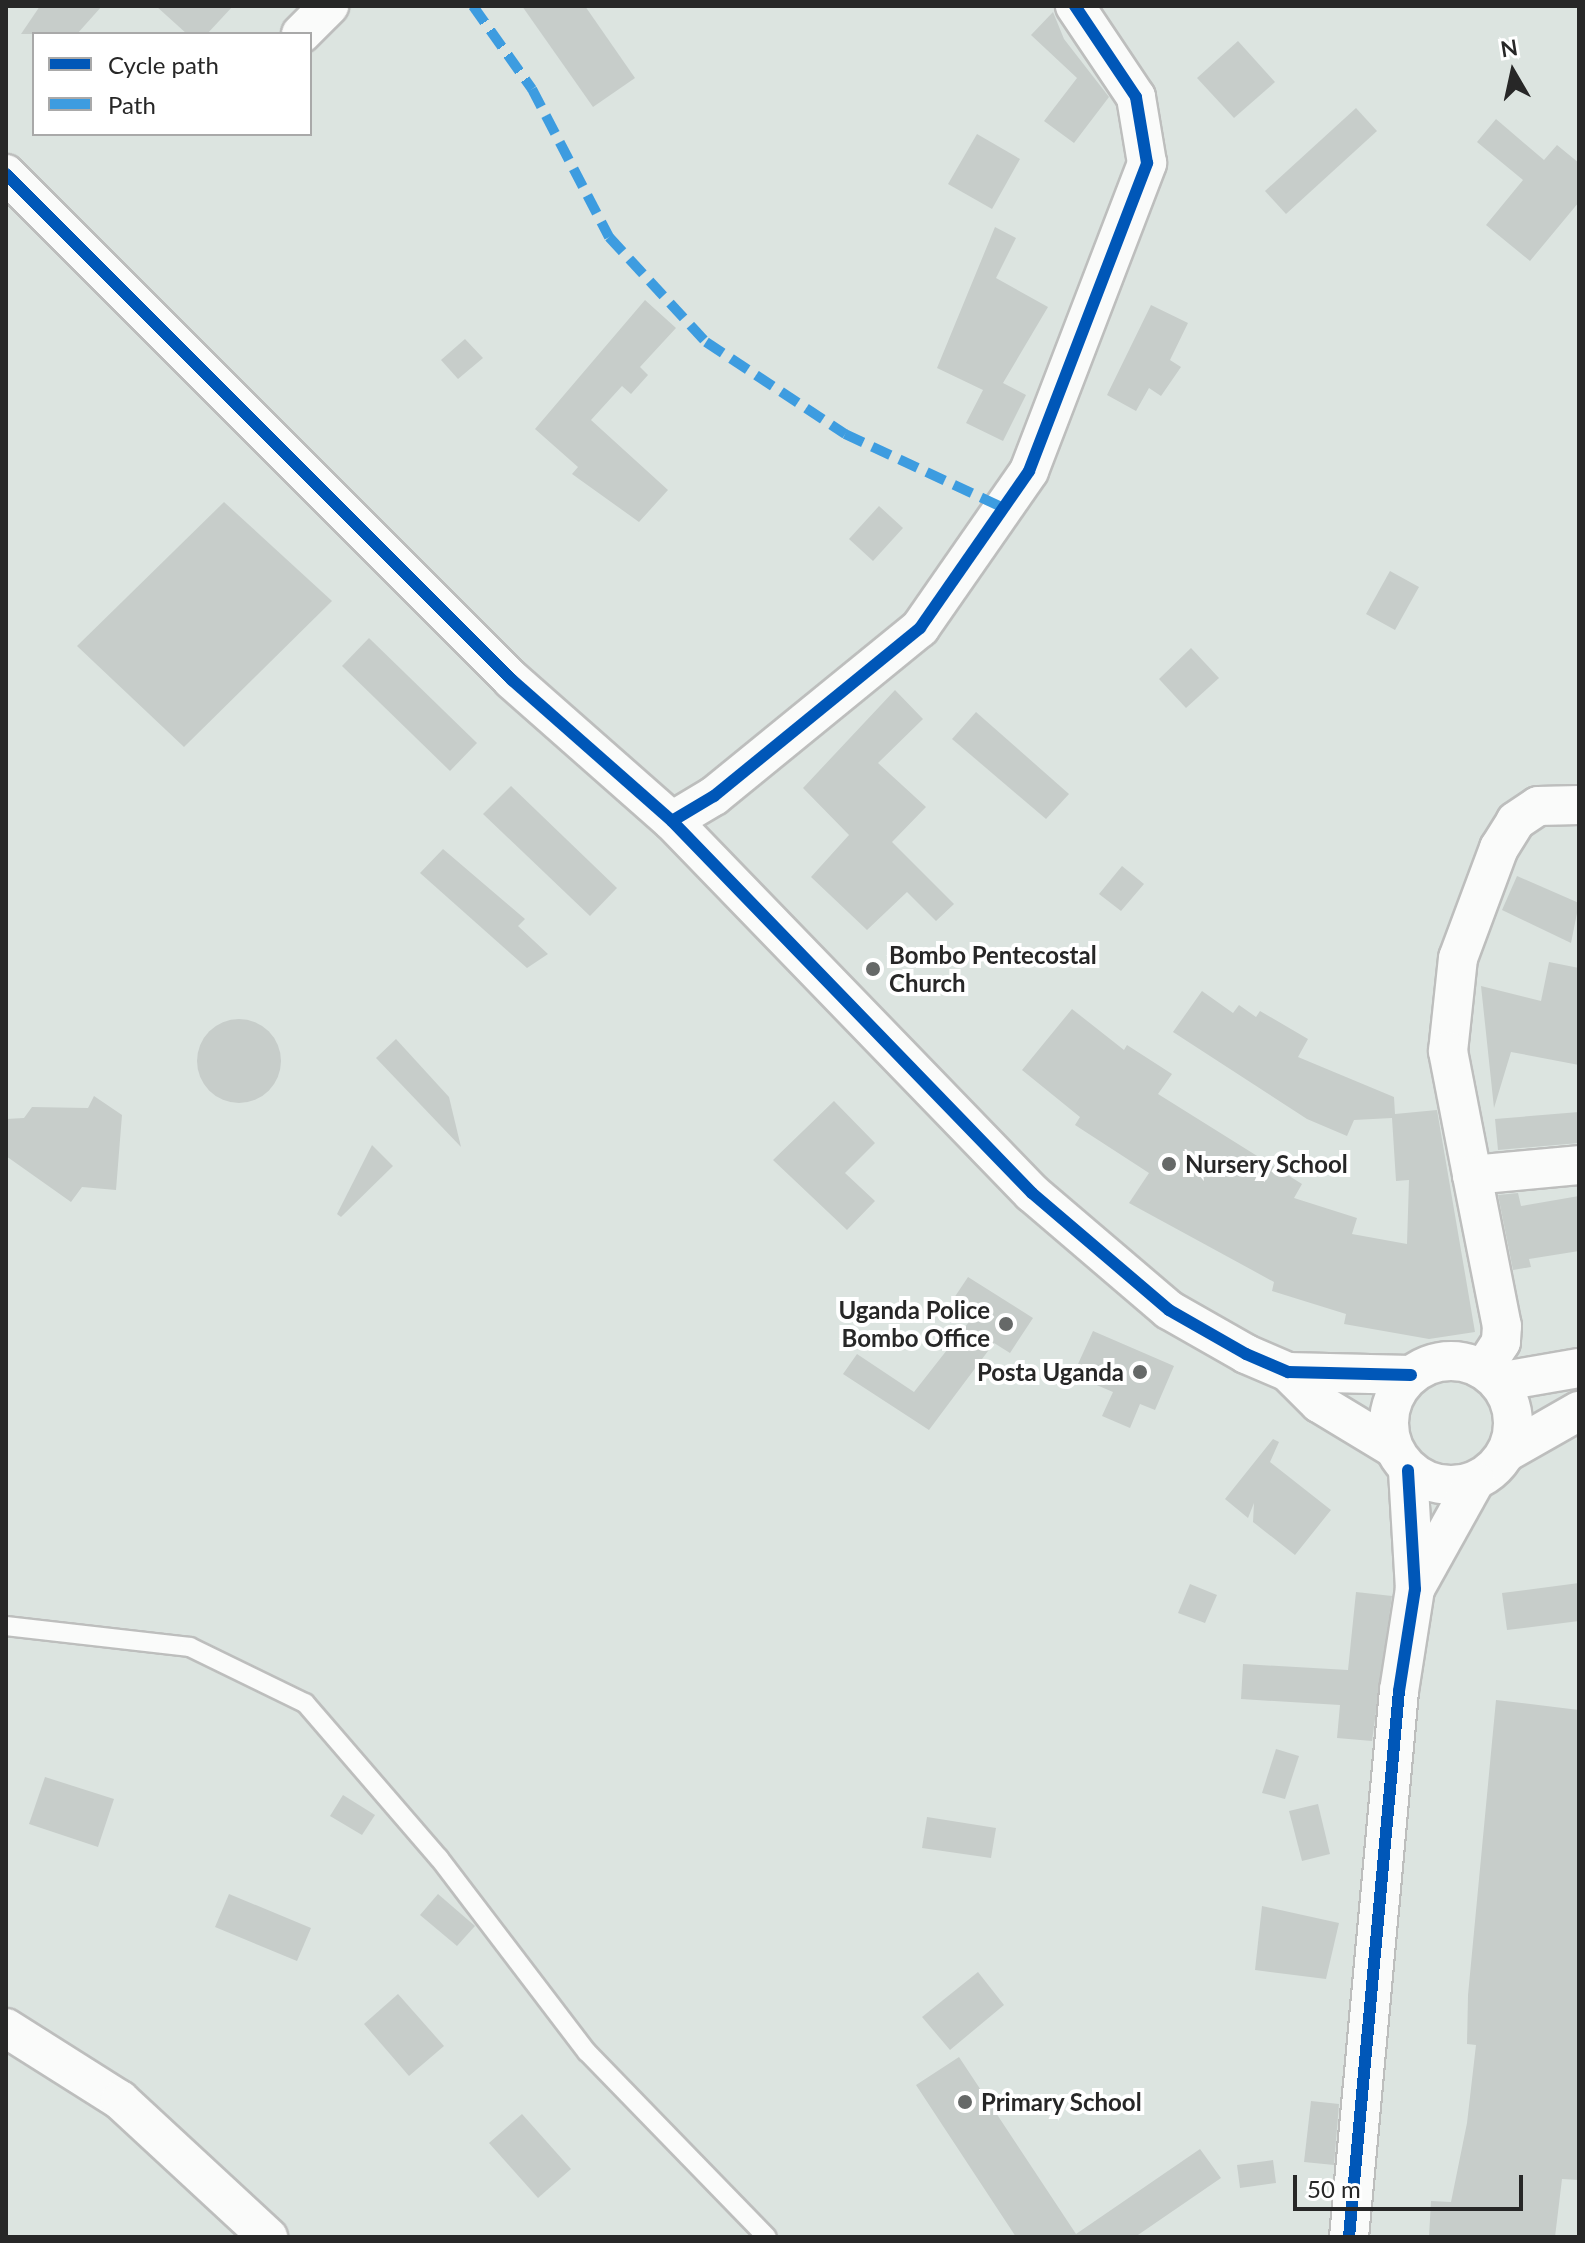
<!DOCTYPE html>
<html>
<head>
<meta charset="utf-8">
<style>
  body { margin:0 }
  #map { position:relative; width:1585px; height:2243px; overflow:hidden; background:#dce4e0; font-family:Lato,sans-serif }
  div>[style] { position:absolute }
  .building>* { inset:0; background:#c7cdca }
  .round { border-radius:50% }
  .roads { filter:drop-shadow(2px 0 #bdbebd) drop-shadow(-2px 0 #bdbebd) drop-shadow(0 2px #bdbebd) drop-shadow(0 -2px #bdbebd) }
  .service>* { height:18px; margin:-9px; padding:0 9px; transform-origin:9px; border-radius:9px; background:#fafbfa }
  .minor>* { height:38px; margin:-19px; padding:0 19px; transform-origin:19px; border-radius:19px; background:#fafbfa }
  .minor>.ring { margin:-19px; padding:0; box-sizing:content-box; background:none; border:38px solid #fafbfa; border-radius:50% }
  .quiet>* { height:10px; margin-top:-5px; transform-origin:0; background:repeating-linear-gradient(90deg,#3d9ce0 0 20px,transparent 0 30px) }
  .cycleway>* { height:12px; margin:-6px; padding:0 6px; transform-origin:6px; border-radius:6px; background:#0057b8 }
  .dots>* { width:22px; height:22px; translate:-50% -50%; box-sizing:border-box; border:4px solid #fff; border-radius:50% }
  span { translate:-50% -50%; white-space:nowrap; text-align:center; line-height:1.15; -webkit-text-stroke:8px #fff; paint-order:stroke }
  .poi-label { font-size:24px; color:#272727; font-weight:700 }
  .left { translate:0 -50%; text-align:left }
  .right { translate:-100% -50%; text-align:right }
  .frame { position:absolute; inset:0; border:8px solid #272727; pointer-events:none }
  .legend { position:absolute; left:32px; top:32px; width:280px; height:104px; box-sizing:border-box; background:#fff; border:2px solid #a9a9a9; margin:0; padding:10px 14px; list-style:none; font-size:24px; color:#272727 }
  .legend li { display:flex; align-items:center; gap:16px; height:40px }
  .legend b { width:40px; border:2px solid #a9a9a9 }
  .north { position:absolute; left:1473px; top:32px; width:80px; height:80px; -webkit-text-stroke:6px #fff; paint-order:stroke; rotate:351deg; font-size:22px; font-weight:700; line-height:32px; text-align:center; color:#272727 }
  .north::after { content:''; display:block; margin:auto; width:28px; height:36px; background:#272727; clip-path:polygon(50% 0,100% 100%,50% 72%,0 100%) }
  .scale { position:absolute; left:1293px; top:2175px; width:230px; height:36px; box-sizing:border-box; border:4px solid #272727; border-top:0; padding-left:10px; font-size:24px; line-height:28px; white-space:nowrap; color:#272727; -webkit-text-stroke:6px #fff; paint-order:stroke }
</style>
</head>
<body>
<div id="map">
  <div class="building">
    <div style="clip-path:polygon(40px 6px,102px 6px,77px 34px,21px 34px)"></div>
    <div style="clip-path:polygon(156px 6px,233px 6px,207px 34px,187px 34px)"></div>
    <div style="clip-path:polygon(522px 6px,585px 6px,635px 78px,593px 107px)"></div>
    <div style="clip-path:polygon(1053px 12px,1064px 39px,1109px 97px,1074px 143px,1044px 121px,1077px 78px,1031px 35px)"></div>
    <div style="clip-path:polygon(1238px 41px,1275px 82px,1234px 118px,1197px 78px)"></div>
    <div style="clip-path:polygon(1356px 108px,1377px 131px,1286px 214px,1265px 191px)"></div>
    <div style="clip-path:polygon(1496px 119px,1544px 160px,1557px 145px,1579px 163px,1579px 202px,1530px 261px,1486px 225px,1523px 180px,1477px 142px)"></div>
    <div style="clip-path:polygon(977px 134px,1020px 159px,992px 209px,948px 184px)"></div>
    <div style="clip-path:polygon(995px 227px,1016px 238px,996px 278px,1048px 307px,1003px 383px,1026px 395px,1003px 441px,966px 423px,983px 390px,937px 368px)"></div>
    <div style="clip-path:polygon(645px 300px,676px 328px,640px 367px,648px 375px,631px 394px,622px 386px,591px 420px,668px 490px,639px 522px,572px 474px,578px 467px,535px 429px)"></div>
    <div style="clip-path:polygon(1151px 305px,1188px 323px,1170px 360px,1181px 367px,1161px 396px,1149px 388px,1136px 411px,1107px 395px)"></div>
    <div style="clip-path:polygon(465px 339px,483px 358px,458px 379px,441px 360px)"></div>
    <div style="clip-path:polygon(224px 502px,332px 601px,184px 747px,77px 646px)"></div>
    <div style="clip-path:polygon(879px 506px,903px 528px,873px 561px,849px 539px)"></div>
    <div style="clip-path:polygon(1390px 571px,1419px 587px,1395px 630px,1366px 614px)"></div>
    <div style="clip-path:polygon(369px 638px,477px 743px,450px 771px,342px 666px)"></div>
    <div style="clip-path:polygon(1191px 648px,1219px 678px,1186px 708px,1159px 679px)"></div>
    <div style="clip-path:polygon(895px 690px,923px 719px,878px 763px,926px 807px,892px 842px,954px 904px,936px 921px,907px 892px,867px 930px,811px 877px,849px 835px,803px 788px)"></div>
    <div style="clip-path:polygon(976px 712px,1069px 794px,1046px 819px,952px 739px)"></div>
    <div style="clip-path:polygon(511px 786px,617px 888px,590px 916px,483px 814px)"></div>
    <div style="clip-path:polygon(443px 849px,525px 919px,518px 926px,548px 954px,527px 968px,420px 873px)"></div>
    <div style="clip-path:polygon(1122px 866px,1144px 884px,1121px 911px,1099px 894px)"></div>
    <div style="clip-path:polygon(1517px 876px,1579px 903px,1571px 943px,1502px 910px)"></div>
    <div style="clip-path:polygon(1549px 962px,1579px 968px,1579px 1065px,1511px 1052px,1494px 1108px,1481px 986px,1541px 1001px)"></div>
    <div style="clip-path:polygon(1202px 991px,1233px 1013px,1239px 1005px,1256px 1017px,1260px 1011px,1308px 1039px,1298px 1057px,1394px 1097px,1395px 1114px,1437px 1110px,1475px 1332px,1429px 1339px,1344px 1324px,1346px 1314px,1272px 1291px,1274px 1282px,1129px 1203px,1149px 1173px,1075px 1125px,1080px 1117px,1022px 1070px,1072px 1009px,1124px 1050px,1127px 1045px,1172px 1074px,1158px 1094px,1302px 1184px,1294px 1198px,1357px 1218px,1352px 1234px,1407px 1244px,1409px 1180px,1396px 1181px,1392px 1118px,1354px 1120px,1347px 1136px,1307px 1119px,1173px 1032px)"></div>
    <div class="round" style="left:197px;top:1019px;width:84px;height:84px"></div>
    <div style="clip-path:polygon(396px 1039px,449px 1097px,461px 1147px,376px 1058px)"></div>
    <div style="clip-path:polygon(94px 1096px,122px 1115px,116px 1190px,82px 1187px,71px 1202px,6px 1156px,6px 1119px,24px 1118px,32px 1107px,88px 1108px)"></div>
    <div style="clip-path:polygon(834px 1101px,875px 1143px,845px 1173px,875px 1201px,847px 1230px,773px 1160px)"></div>
    <div style="clip-path:polygon(1579px 1112px,1579px 1143px,1498px 1150px,1495px 1119px)"></div>
    <div style="clip-path:polygon(372px 1145px,393px 1166px,341px 1217px,337px 1214px)"></div>
    <div style="clip-path:polygon(1518px 1193px,1521px 1206px,1579px 1196px,1579px 1251px,1529px 1259px,1531px 1267px,1513px 1270px,1498px 1195px)"></div>
    <div style="clip-path:polygon(968px 1277px,1033px 1318px,1010px 1353px,994px 1343px,929px 1430px,843px 1374px,857px 1354px,914px 1392px,976px 1313px,954px 1298px)"></div>
    <div style="clip-path:polygon(1093px 1331px,1174px 1366px,1155px 1410px,1140px 1404px,1130px 1428px,1102px 1416px,1113px 1392px,1073px 1375px)"></div>
    <div style="clip-path:polygon(1273px 1439px,1279px 1442px,1270px 1462px,1331px 1510px,1295px 1555px,1253px 1522px,1254px 1503px,1248px 1518px,1225px 1499px)"></div>
    <div style="clip-path:polygon(1579px 1583px,1579px 1621px,1507px 1630px,1502px 1593px)"></div>
    <div style="clip-path:polygon(1190px 1584px,1217px 1595px,1205px 1623px,1178px 1613px)"></div>
    <div style="clip-path:polygon(1356px 1592px,1392px 1596px,1372px 1741px,1337px 1738px,1340px 1705px,1241px 1699px,1243px 1664px,1348px 1670px)"></div>
    <div style="clip-path:polygon(1496px 1700px,1579px 1710px,1579px 2180px,1562px 2179px,1555px 2237px,1429px 2237px,1431px 2201px,1451px 2202px,1467px 2123px,1476px 2045px,1467px 2044px,1468px 1995px)"></div>
    <div style="clip-path:polygon(1276px 1749px,1299px 1756px,1285px 1799px,1262px 1793px)"></div>
    <div style="clip-path:polygon(45px 1777px,114px 1799px,98px 1847px,29px 1824px)"></div>
    <div style="clip-path:polygon(343px 1795px,375px 1815px,362px 1835px,330px 1816px)"></div>
    <div style="clip-path:polygon(1318px 1804px,1330px 1854px,1302px 1861px,1289px 1811px)"></div>
    <div style="clip-path:polygon(927px 1817px,996px 1828px,991px 1858px,922px 1848px)"></div>
    <div style="clip-path:polygon(229px 1894px,311px 1928px,297px 1961px,215px 1927px)"></div>
    <div style="clip-path:polygon(438px 1894px,475px 1926px,457px 1946px,420px 1915px)"></div>
    <div style="clip-path:polygon(1262px 1906px,1339px 1923px,1326px 1979px,1255px 1970px)"></div>
    <div style="clip-path:polygon(978px 1972px,1004px 2005px,950px 2050px,922px 2017px)"></div>
    <div style="clip-path:polygon(398px 1994px,444px 2046px,409px 2076px,364px 2024px)"></div>
    <div style="clip-path:polygon(959px 2057px,1076px 2234px,1200px 2149px,1221px 2178px,1135px 2237px,1016px 2237px,916px 2085px)"></div>
    <div style="clip-path:polygon(1311px 2101px,1339px 2104px,1334px 2165px,1304px 2162px)"></div>
    <div style="clip-path:polygon(522px 2114px,571px 2169px,538px 2198px,489px 2143px)"></div>
    <div style="clip-path:polygon(1273px 2160px,1276px 2183px,1240px 2188px,1237px 2165px)"></div>
  </div>
  <div class="roads">
    <div class="service">
      <div style="left:6px;top:1626px;width:185px;rotate:6.5deg"></div>
      <div style="left:190px;top:1647px;width:128px;rotate:26deg"></div>
      <div style="left:305px;top:1703px;width:205px;rotate:49.2deg"></div>
      <div style="left:439px;top:1858px;width:244px;rotate:52.7deg"></div>
      <div style="left:587px;top:2052px;width:258px;rotate:45.8deg"></div>
    </div>
    <div class="minor">
      <div style="left:301px;top:34px;width:40px;rotate:-45deg"></div>
      <div style="left:6px;top:174px;width:716px;rotate:45deg"></div>
      <div style="left:512px;top:680px;width:213px;rotate:41.4deg"></div>
      <div style="left:672px;top:821px;width:518px;rotate:45.94deg"></div>
      <div style="left:1032px;top:1193px;width:180px;rotate:40.5deg"></div>
      <div style="left:1169px;top:1310px;width:89px;rotate:29.7deg"></div>
      <div style="left:1246px;top:1354px;width:46px;rotate:23.2deg"></div>
      <div style="left:1288px;top:1372px;width:123px;rotate:1.4deg"></div>
      <div style="left:1579px;top:805px;width:41px;rotate:178.6deg"></div>
      <div style="left:1538px;top:806px;width:27px;rotate:146deg"></div>
      <div style="left:1516px;top:821px;width:32px;rotate:122deg"></div>
      <div style="left:1499px;top:848px;width:117px;rotate:110.4deg"></div>
      <div style="left:1458px;top:958px;width:94px;rotate:96.1deg"></div>
      <div style="left:1448px;top:1051px;width:126px;rotate:79deg"></div>
      <div style="left:1472px;top:1175px;width:107px;rotate:-5.3deg"></div>
      <div style="left:672px;top:821px;width:49px;rotate:-30.8deg"></div>
      <div style="left:714px;top:796px;width:266px;rotate:-39.2deg"></div>
      <div style="left:920px;top:628px;width:191px;rotate:-55.2deg"></div>
      <div style="left:1029px;top:471px;width:330px;rotate:-69deg"></div>
      <div style="left:1147px;top:163px;width:67px;rotate:-99.5deg"></div>
      <div style="left:1136px;top:97px;width:110px;rotate:-123.8deg"></div>
      <div style="left:1472px;top:1175px;width:154px;rotate:78.8deg"></div>
      <div style="left:1502px;top:1326px;width:16px;rotate:94deg"></div>
      <div style="left:1501px;top:1342px;width:33px;rotate:123deg"></div>
      <div class="ring" style="left:1389px;top:1361px;width:86px;height:86px"></div>
      <div style="left:1288px;top:1372px;width:44px;rotate:45deg"></div>
      <div style="left:1319px;top:1403px;width:85px;rotate:31.1deg"></div>
      <div style="left:1498px;top:1382px;width:82px;rotate:-9.8deg"></div>
      <div style="left:1507px;top:1452px;width:83px;rotate:-29.7deg"></div>
      <div style="left:1415px;top:1589px;width:124px;rotate:-60.9deg"></div>
      <div style="left:6px;top:2028px;width:135px;rotate:32.3deg"></div>
      <div style="left:120px;top:2100px;width:202px;rotate:42.8deg"></div>
      <div style="left:1349px;top:2237px;width:548px;rotate:-84.77deg"></div>
      <div style="left:1399px;top:1691px;width:103px;rotate:-81.1deg"></div>
      <div style="left:1415px;top:1589px;width:119px;rotate:-93.4deg"></div>
    </div>
  </div>
  <div class="quiet">
    <div style="left:473px;top:6px;width:102px;rotate:54.6deg"></div>
    <div style="left:532px;top:89px;width:167px;rotate:62.5deg"></div>
    <div style="left:609px;top:237px;width:143px;rotate:47.3deg"></div>
    <div style="left:706px;top:342px;width:167px;rotate:33.5deg"></div>
    <div style="left:845px;top:434px;width:178px;rotate:25deg"></div>
  </div>
  <div class="cycleway">
    <div style="left:6px;top:174px;width:716px;rotate:45deg"></div>
    <div style="left:512px;top:680px;width:213px;rotate:41.4deg"></div>
    <div style="left:672px;top:821px;width:518px;rotate:45.94deg"></div>
    <div style="left:1032px;top:1193px;width:180px;rotate:40.5deg"></div>
    <div style="left:1169px;top:1310px;width:89px;rotate:29.7deg"></div>
    <div style="left:1246px;top:1354px;width:46px;rotate:23.2deg"></div>
    <div style="left:1288px;top:1372px;width:123px;rotate:1.4deg"></div>
    <div style="left:672px;top:821px;width:49px;rotate:-30.8deg"></div>
    <div style="left:714px;top:796px;width:266px;rotate:-39.2deg"></div>
    <div style="left:920px;top:628px;width:191px;rotate:-55.2deg"></div>
    <div style="left:1029px;top:471px;width:330px;rotate:-69deg"></div>
    <div style="left:1147px;top:163px;width:67px;rotate:-99.5deg"></div>
    <div style="left:1136px;top:97px;width:110px;rotate:-123.8deg"></div>
    <div style="left:1349px;top:2237px;width:548px;rotate:-84.77deg"></div>
    <div style="left:1399px;top:1691px;width:103px;rotate:-81.1deg"></div>
    <div style="left:1415px;top:1589px;width:119px;rotate:-93.4deg"></div>
  </div>
  <div class="dots">
    <div style="left:873px;top:969px;background:#666968"></div>
    <div style="left:1169px;top:1164px;background:#666968"></div>
    <div style="left:1006px;top:1324px;background:#666968"></div>
    <div style="left:1140px;top:1372px;background:#666968"></div>
    <div style="left:965px;top:2102px;background:#666968"></div>
  </div>
  <div class="poi-label">
    <span class="left" style="left:889px;top:969px">Bombo Pentecostal<br>Church</span>
    <span class="left" style="left:1185px;top:1164px">Nursery School</span>
    <span class="right" style="left:990px;top:1324px">Uganda Police<br>Bombo Office</span>
    <span class="right" style="left:1124px;top:1372px">Posta Uganda</span>
    <span class="left" style="left:981px;top:2102px">Primary School</span>
  </div>
  <div class="frame"></div>
  <ul class="legend">
  <li><b style="height:10px;background:#0057b8"></b>Cycle path</li>
  <li><b style="height:10px;background:#3d9ce0"></b>Path</li>
  </ul>
  <div class="north">N</div>
  <div class="scale">50 m</div>
</div>
</body>
</html>
